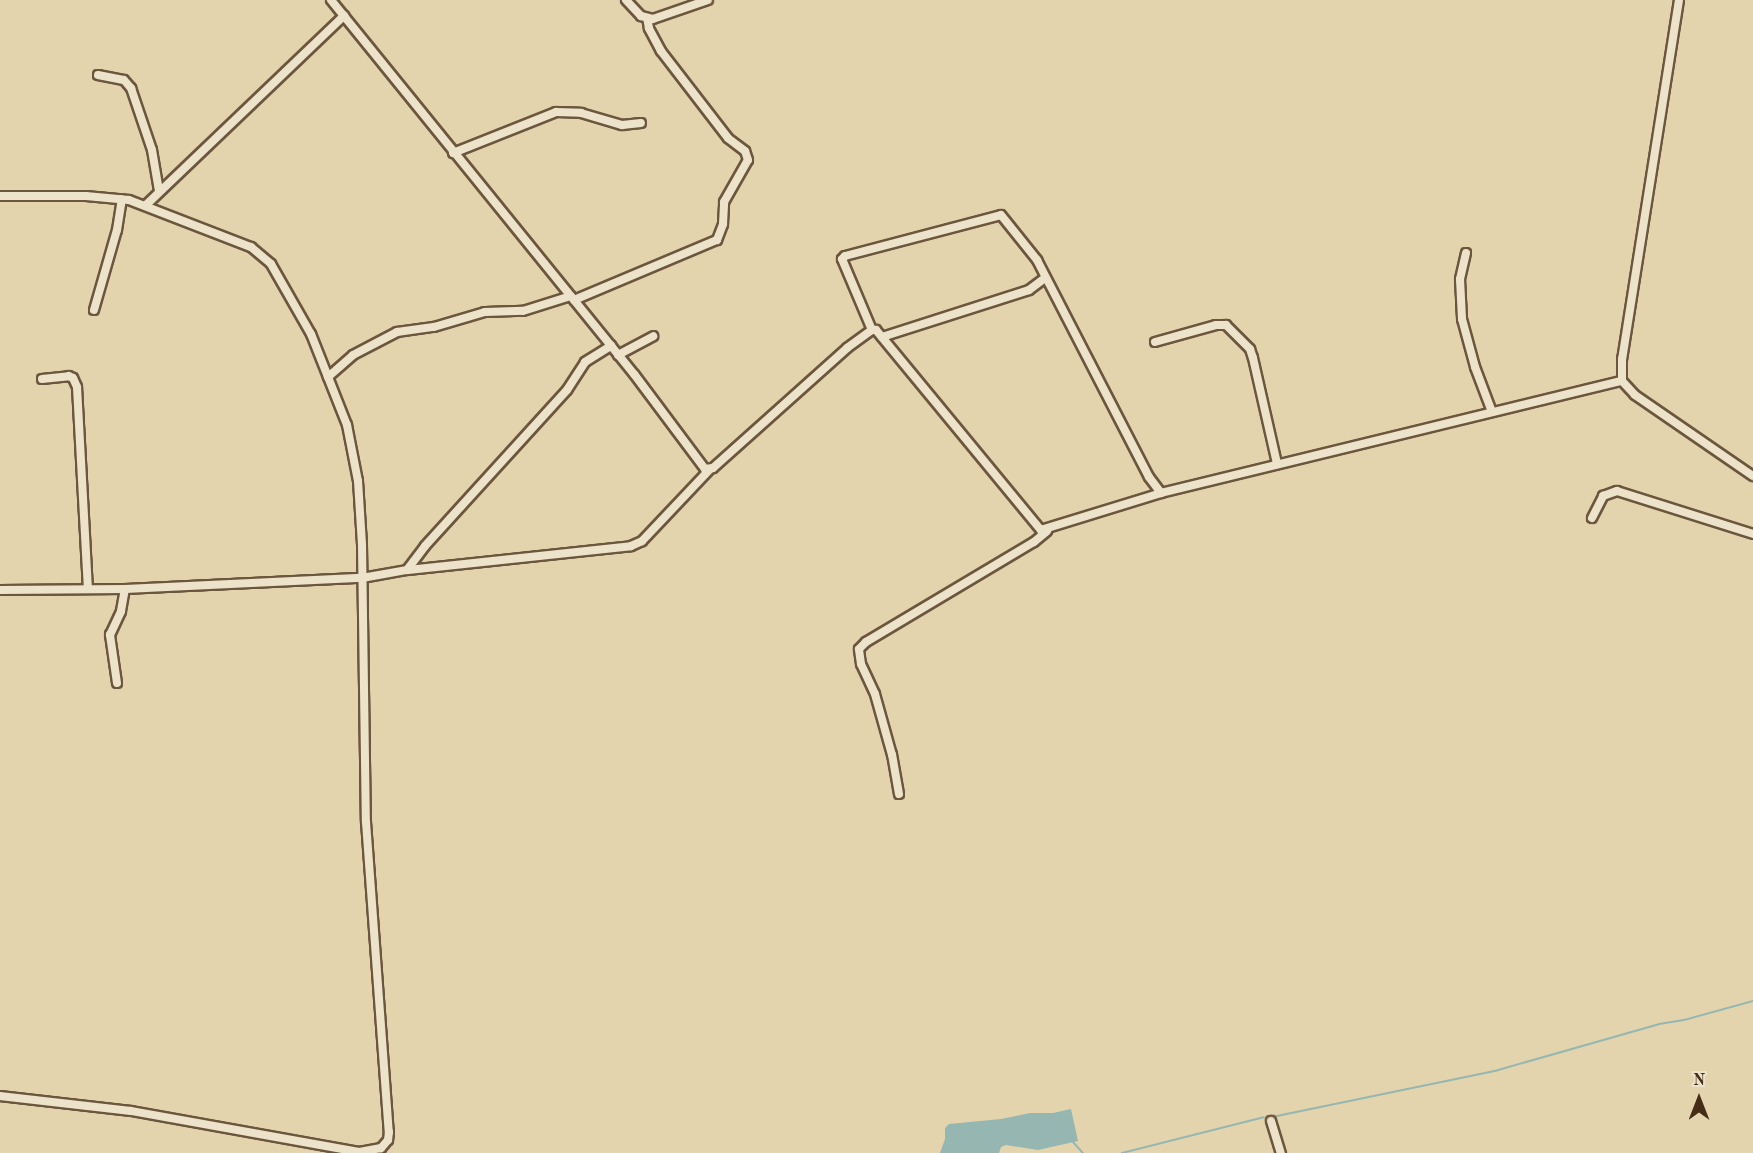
<!DOCTYPE html>
<html>
<head>
<meta charset="utf-8">
<style>
  body { margin:0 }
  #map { position:relative; width:1753px; height:1153px; overflow:hidden; background:#e3d4ae; font-family:"Old Standard TT",serif }
  div>[style] { position:absolute }
  .water>* { inset:0; background:#96b7b1 }
  .stream>* { height:2px; margin:-1px; padding:0 1px; transform-origin:1px; border-radius:1px; background:#96b7b1 }
  .roads { filter:drop-shadow(2px 0 #6c563d) drop-shadow(-2px 0 #6c563d) drop-shadow(0 2px #6c563d) drop-shadow(0 -2px #6c563d) }
  .minor>* { height:8px; margin:-4px; padding:0 4px; transform-origin:4px; border-radius:4px; background:#ede3ca }
  span { translate:-50% -50%; white-space:nowrap; text-align:center; line-height:1.15; -webkit-text-stroke:5px #ede3ca; paint-order:stroke }
  .north { position:absolute; left:1669px; top:1069px; width:60px; height:60px; -webkit-text-stroke:4px #ede3ca; paint-order:stroke; rotate:0deg; font-size:16px; font-weight:700; line-height:24px; text-align:center; color:#442c17 }
  .north::after { content:''; display:block; margin:auto; width:21px; height:27px; background:#442c17; clip-path:polygon(50% 0,100% 100%,50% 72%,0 100%) }
</style>
</head>
<body>
<div id="map">
  <div class="water">
    <div style="clip-path:polygon(1071px 1109px,1078px 1141px,1038px 1150px,1006px 1145px,1001px 1147px,999px 1153px,940px 1153px,945px 1139px,945px 1128px,949px 1124px,1001px 1119px,1030px 1113px,1053px 1113px)"></div>
  </div>
  <div class="stream">
    <div style="left:1272px;top:1117px;width:231px;rotate:-11.7deg"></div>
    <div style="left:1498px;top:1070px;width:167px;rotate:-15.9deg"></div>
    <div style="left:1659px;top:1024px;width:25px;rotate:-9deg"></div>
    <div style="left:1684px;top:1020px;width:72px;rotate:-15.4deg"></div>
    <div style="left:1073px;top:1142px;width:15px;rotate:48deg"></div>
    <div style="left:1122px;top:1153px;width:146px;rotate:-14.2deg"></div>
  </div>
  <div class="roads">
    <div class="minor">
      <div style="left:331px;top:0;width:481px;rotate:51deg"></div>
      <div style="left:634px;top:374px;width:119px;rotate:53.2deg"></div>
      <div style="left:705px;top:469px;width:8px;rotate:-7deg"></div>
      <div style="left:713px;top:468px;width:180px;rotate:-41.8deg"></div>
      <div style="left:847px;top:348px;width:31px;rotate:-36deg"></div>
      <div style="left:872px;top:330px;width:4px"></div>
      <div style="left:876px;top:330px;width:259px;rotate:50.5deg"></div>
      <div style="left:1041px;top:530px;width:126px;rotate:-17.1deg"></div>
      <div style="left:1161px;top:493px;width:474px;rotate:-13.7deg"></div>
      <div style="left:626px;top:0;width:22px;rotate:47deg"></div>
      <div style="left:641px;top:16px;width:12px;rotate:14deg"></div>
      <div style="left:653px;top:19px;width:58px;rotate:-19.1deg"></div>
      <div style="left:1679px;top:0;width:363px;rotate:99deg"></div>
      <div style="left:1622px;top:359px;width:22px;rotate:90deg"></div>
      <div style="left:1622px;top:381px;width:19px;rotate:47deg"></div>
      <div style="left:1635px;top:395px;width:143px;rotate:34.5deg"></div>
      <div style="left:98px;top:75px;width:26px;rotate:11deg"></div>
      <div style="left:124px;top:80px;width:11px;rotate:49deg"></div>
      <div style="left:131px;top:88px;width:65px;rotate:71.3deg"></div>
      <div style="left:152px;top:150px;width:42px;rotate:80.3deg"></div>
      <div style="left:453px;top:153px;width:111px;rotate:-21.7deg"></div>
      <div style="left:556px;top:112px;width:25px;rotate:2deg"></div>
      <div style="left:581px;top:113px;width:43px;rotate:16.3deg"></div>
      <div style="left:622px;top:125px;width:19px;rotate:-6deg"></div>
      <div style="left:0;top:196px;width:86px"></div>
      <div style="left:86px;top:196px;width:43px;rotate:5.3deg"></div>
      <div style="left:129px;top:200px;width:131px;rotate:21.1deg"></div>
      <div style="left:251px;top:247px;width:26px;rotate:40deg"></div>
      <div style="left:271px;top:264px;width:81px;rotate:60.3deg"></div>
      <div style="left:311px;top:334px;width:46px;rotate:68.4deg"></div>
      <div style="left:328px;top:377px;width:52px;rotate:68.4deg"></div>
      <div style="left:347px;top:425px;width:57px;rotate:78.9deg"></div>
      <div style="left:358px;top:481px;width:64px;rotate:86.4deg"></div>
      <div style="left:362px;top:545px;width:277px;rotate:89.2deg"></div>
      <div style="left:366px;top:822px;width:311px;rotate:85.8deg"></div>
      <div style="left:389px;top:1132px;width:8px;rotate:97deg"></div>
      <div style="left:388px;top:1140px;width:11px;rotate:131deg"></div>
      <div style="left:381px;top:1148px;width:22px;rotate:170deg"></div>
      <div style="left:359px;top:1152px;width:232px;rotate:-169.8deg"></div>
      <div style="left:131px;top:1111px;width:132px;rotate:-173.5deg"></div>
      <div style="left:146px;top:205px;width:274px;rotate:-43.7deg"></div>
      <div style="left:1466px;top:253px;width:27px;rotate:103deg"></div>
      <div style="left:1460px;top:279px;width:40px;rotate:87.1deg"></div>
      <div style="left:1462px;top:319px;width:50px;rotate:74.8deg"></div>
      <div style="left:1475px;top:367px;width:48px;rotate:69.3deg"></div>
      <div style="left:574px;top:300px;width:155px;rotate:-22.8deg"></div>
      <div style="left:717px;top:240px;width:17px;rotate:-69deg"></div>
      <div style="left:723px;top:224px;width:22px;rotate:-87deg"></div>
      <div style="left:724px;top:202px;width:48px;rotate:-60.3deg"></div>
      <div style="left:748px;top:160px;width:9px;rotate:-108deg"></div>
      <div style="left:745px;top:151px;width:21px;rotate:-143deg"></div>
      <div style="left:728px;top:138px;width:110px;rotate:-127.6deg"></div>
      <div style="left:661px;top:51px;width:26px;rotate:-118deg"></div>
      <div style="left:649px;top:28px;width:10px;rotate:-101deg"></div>
      <div style="left:94px;top:310px;width:83px;rotate:-74deg"></div>
      <div style="left:117px;top:230px;width:31px;rotate:-81deg"></div>
      <div style="left:872px;top:330px;width:77px;rotate:-112.9deg"></div>
      <div style="left:842px;top:259px;width:4px;rotate:-45deg"></div>
      <div style="left:845px;top:256px;width:161px;rotate:-14.7deg"></div>
      <div style="left:1001px;top:215px;width:58px;rotate:51.3deg"></div>
      <div style="left:1037px;top:260px;width:244px;rotate:62.7deg"></div>
      <div style="left:1149px;top:477px;width:20px;rotate:53deg"></div>
      <div style="left:882px;top:337px;width:154px;rotate:-17.7deg"></div>
      <div style="left:1029px;top:290px;width:20px;rotate:-37deg"></div>
      <div style="left:1155px;top:342px;width:63px;rotate:-15.6deg"></div>
      <div style="left:1216px;top:325px;width:10px"></div>
      <div style="left:1226px;top:325px;width:34px;rotate:45deg"></div>
      <div style="left:1250px;top:349px;width:9px;rotate:72deg"></div>
      <div style="left:1253px;top:358px;width:109px;rotate:77.2deg"></div>
      <div style="left:618px;top:355px;width:40px;rotate:-28deg"></div>
      <div style="left:328px;top:377px;width:33px;rotate:-41deg"></div>
      <div style="left:353px;top:355px;width:50px;rotate:-27.6deg"></div>
      <div style="left:397px;top:332px;width:37px;rotate:-8deg"></div>
      <div style="left:434px;top:327px;width:53px;rotate:-16.4deg"></div>
      <div style="left:485px;top:312px;width:38px;rotate:-2deg"></div>
      <div style="left:523px;top:311px;width:50px;rotate:-17.4deg"></div>
      <div style="left:42px;top:379px;width:27px;rotate:-6deg"></div>
      <div style="left:69px;top:376px;width:4px;rotate:27deg"></div>
      <div style="left:73px;top:378px;width:10px;rotate:66deg"></div>
      <div style="left:77px;top:387px;width:202px;rotate:86.9deg"></div>
      <div style="left:1592px;top:518px;width:25px;rotate:-63deg"></div>
      <div style="left:1603px;top:496px;width:15px;rotate:-20deg"></div>
      <div style="left:1617px;top:491px;width:143px;rotate:17.5deg"></div>
      <div style="left:408px;top:570px;width:224px;rotate:-6.1deg"></div>
      <div style="left:631px;top:546px;width:12px;rotate:-24deg"></div>
      <div style="left:642px;top:541px;width:99px;rotate:-46.6deg"></div>
      <div style="left:0;top:590px;width:125px;rotate:-0.5deg"></div>
      <div style="left:125px;top:589px;width:237px;rotate:-2.7deg"></div>
      <div style="left:362px;top:578px;width:46px;rotate:-10.1deg"></div>
      <div style="left:407px;top:570px;width:30px;rotate:-53deg"></div>
      <div style="left:425px;top:546px;width:211px;rotate:-47.7deg"></div>
      <div style="left:567px;top:390px;width:33px;rotate:-57deg"></div>
      <div style="left:585px;top:362px;width:31px;rotate:-32deg"></div>
      <div style="left:117px;top:683px;width:49px;rotate:-98.3deg"></div>
      <div style="left:110px;top:635px;width:26px;rotate:-65deg"></div>
      <div style="left:121px;top:611px;width:22px;rotate:-80deg"></div>
      <div style="left:899px;top:794px;width:40px;rotate:-100deg"></div>
      <div style="left:892px;top:755px;width:63px;rotate:-105.6deg"></div>
      <div style="left:875px;top:694px;width:33px;rotate:-115deg"></div>
      <div style="left:861px;top:664px;width:15px;rotate:-98deg"></div>
      <div style="left:859px;top:649px;width:10px;rotate:-45deg"></div>
      <div style="left:866px;top:642px;width:196px;rotate:-30.8deg"></div>
      <div style="left:1034px;top:542px;width:17px;rotate:-40deg"></div>
      <div style="left:1271px;top:1121px;width:34px;rotate:73deg"></div>
    </div>
  </div>
  <div class="north">N</div>
</div>
</body>
</html>
